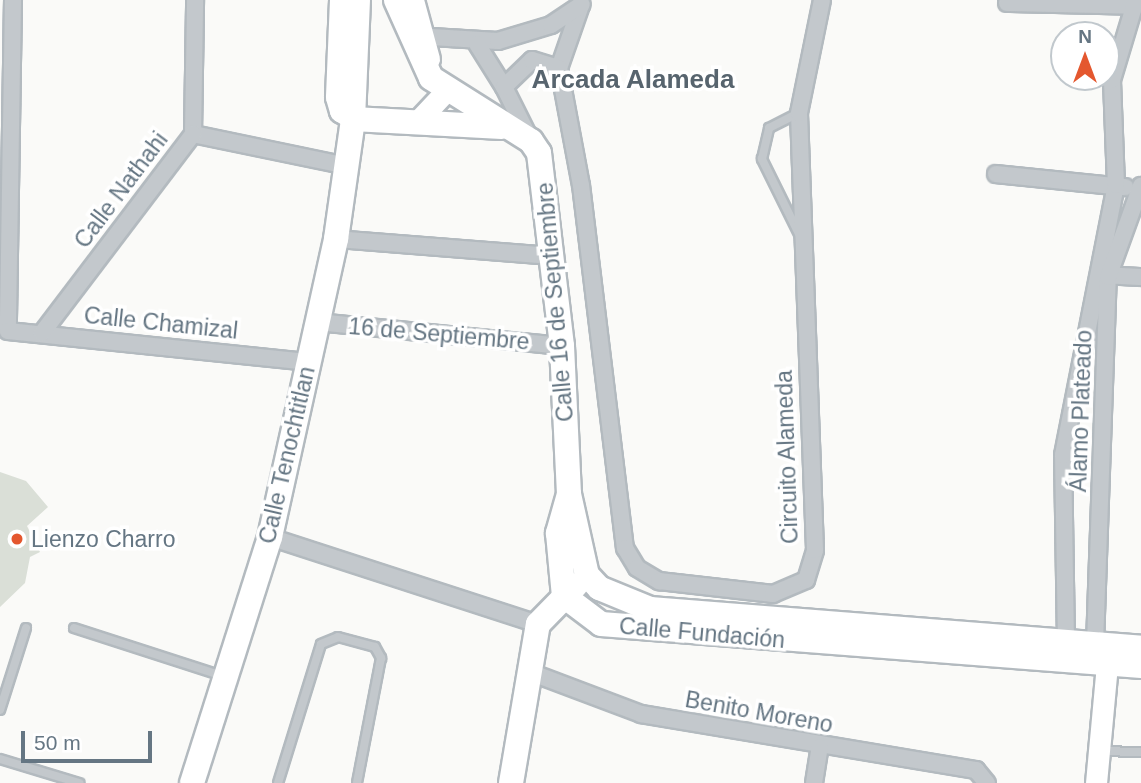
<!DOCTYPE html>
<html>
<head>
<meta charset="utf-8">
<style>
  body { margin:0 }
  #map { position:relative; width:1141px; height:783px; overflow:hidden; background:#fafaf8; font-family:Arial,sans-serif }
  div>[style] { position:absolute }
  .green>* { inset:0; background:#dadfd7 }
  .roads { filter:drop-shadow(2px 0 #b3babf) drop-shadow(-2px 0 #b3babf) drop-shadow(0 2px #b3babf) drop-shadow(0 -2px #b3babf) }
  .lane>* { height:8px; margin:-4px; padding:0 4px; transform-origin:4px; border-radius:4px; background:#c3c8cc }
  .street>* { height:16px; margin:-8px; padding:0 8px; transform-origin:8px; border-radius:8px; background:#c3c8cc }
  .secondary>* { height:21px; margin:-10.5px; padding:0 10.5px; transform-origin:10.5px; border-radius:10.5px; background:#fff }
  .primary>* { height:24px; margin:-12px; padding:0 12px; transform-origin:12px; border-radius:12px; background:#fff }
  .dots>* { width:19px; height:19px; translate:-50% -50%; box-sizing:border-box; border:4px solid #fff; border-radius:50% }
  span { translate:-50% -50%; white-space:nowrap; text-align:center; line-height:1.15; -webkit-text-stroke:7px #fff; paint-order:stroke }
  .street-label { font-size:23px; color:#657683 }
  .poi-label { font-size:23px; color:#657683 }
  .left { translate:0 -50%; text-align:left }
  .quarter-label { font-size:26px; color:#57646e; font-weight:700 }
  .north { position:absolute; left:1050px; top:21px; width:70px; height:70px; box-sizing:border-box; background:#fff; border:2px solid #c1c8cd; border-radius:50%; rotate:0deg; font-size:19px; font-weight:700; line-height:28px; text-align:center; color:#657683 }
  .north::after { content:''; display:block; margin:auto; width:24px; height:32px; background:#e4572e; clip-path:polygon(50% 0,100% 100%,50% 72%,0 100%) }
  .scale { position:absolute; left:21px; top:731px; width:131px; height:32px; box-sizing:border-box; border:4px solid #657683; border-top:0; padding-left:9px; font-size:21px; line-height:24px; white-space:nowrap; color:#657683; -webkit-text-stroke:5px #fff; paint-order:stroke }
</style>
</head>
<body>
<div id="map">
  <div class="green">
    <div style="clip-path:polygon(0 472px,26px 481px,48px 507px,27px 526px,40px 552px,30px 557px,25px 583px,0 607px)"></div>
  </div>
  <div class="roads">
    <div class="lane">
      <div style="left:799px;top:234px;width:84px;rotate:-116.3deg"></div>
      <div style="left:762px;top:159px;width:32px;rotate:-77deg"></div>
      <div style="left:769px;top:128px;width:34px;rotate:-27deg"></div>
      <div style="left:74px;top:628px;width:157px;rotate:17.9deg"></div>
      <div style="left:0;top:710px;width:86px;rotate:-72.4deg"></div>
      <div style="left:1099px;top:751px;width:42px;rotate:1.4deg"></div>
      <div style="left:0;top:759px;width:83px;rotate:16.9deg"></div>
      <div style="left:278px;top:783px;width:145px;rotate:-72.8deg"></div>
      <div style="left:321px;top:644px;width:18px;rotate:-22deg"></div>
      <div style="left:338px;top:637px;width:38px;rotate:15deg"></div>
      <div style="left:375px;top:647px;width:13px;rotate:61deg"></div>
      <div style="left:381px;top:658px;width:127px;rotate:100.9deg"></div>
    </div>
    <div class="street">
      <div style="left:13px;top:0;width:331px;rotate:90.9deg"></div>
      <div style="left:8px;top:331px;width:303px;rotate:5.9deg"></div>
      <div style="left:1007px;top:3px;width:129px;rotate:1.3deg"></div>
      <div style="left:581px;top:5px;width:67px;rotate:109.2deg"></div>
      <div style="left:559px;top:68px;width:119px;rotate:79.4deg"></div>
      <div style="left:581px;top:185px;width:366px;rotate:83.1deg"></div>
      <div style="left:625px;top:548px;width:23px;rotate:59deg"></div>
      <div style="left:637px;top:568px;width:26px;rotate:31deg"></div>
      <div style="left:659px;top:581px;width:115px;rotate:6.5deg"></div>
      <div style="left:773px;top:594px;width:36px;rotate:-23deg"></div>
      <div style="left:806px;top:580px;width:31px;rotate:-73deg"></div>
      <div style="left:815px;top:550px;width:437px;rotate:-92.1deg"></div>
      <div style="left:799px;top:113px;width:115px;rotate:-78.5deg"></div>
      <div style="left:415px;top:36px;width:83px;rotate:3.4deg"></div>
      <div style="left:498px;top:41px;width:55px;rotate:-16.8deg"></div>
      <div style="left:551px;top:25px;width:37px;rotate:-34deg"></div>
      <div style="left:477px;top:44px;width:51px;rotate:57.9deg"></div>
      <div style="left:193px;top:134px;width:157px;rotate:11.7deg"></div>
      <div style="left:193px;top:134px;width:134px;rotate:-89.1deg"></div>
      <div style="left:530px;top:139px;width:58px;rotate:-116.6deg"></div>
      <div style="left:504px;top:87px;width:39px;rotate:-44deg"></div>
      <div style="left:532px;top:60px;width:28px;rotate:17deg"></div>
      <div style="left:996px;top:174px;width:130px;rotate:5.8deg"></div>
      <div style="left:336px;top:239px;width:218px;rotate:4.5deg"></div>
      <div style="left:1101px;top:275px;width:40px;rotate:2.9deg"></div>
      <div style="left:317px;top:322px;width:246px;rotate:5.6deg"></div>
      <div style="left:42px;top:333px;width:250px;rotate:-52.8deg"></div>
      <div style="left:270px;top:537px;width:282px;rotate:18deg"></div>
      <div style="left:1066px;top:643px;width:188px;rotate:-90.9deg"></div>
      <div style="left:1063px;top:455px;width:275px;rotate:-78.9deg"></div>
      <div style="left:1116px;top:185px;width:105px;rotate:-92.2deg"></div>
      <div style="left:1112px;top:80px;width:84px;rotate:-73.3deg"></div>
      <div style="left:1095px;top:644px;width:367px;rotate:-88deg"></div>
      <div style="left:1108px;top:277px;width:97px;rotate:-70.1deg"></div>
      <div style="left:530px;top:672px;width:119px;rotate:20.7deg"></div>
      <div style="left:641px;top:714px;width:340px;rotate:9.5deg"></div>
      <div style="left:976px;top:770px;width:17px;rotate:50deg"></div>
      <div style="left:814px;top:783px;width:36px;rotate:-81deg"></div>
    </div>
    <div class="secondary">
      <div style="left:340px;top:0;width:97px;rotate:92.4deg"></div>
      <div style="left:336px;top:97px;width:15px;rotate:74deg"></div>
      <div style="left:340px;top:111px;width:15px;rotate:32deg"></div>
      <div style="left:413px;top:0;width:61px;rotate:74.8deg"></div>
      <div style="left:416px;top:123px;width:42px;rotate:-46.9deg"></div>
      <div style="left:1096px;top:783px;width:120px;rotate:-84.7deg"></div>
    </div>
    <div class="primary">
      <div style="left:396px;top:0;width:85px;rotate:65.8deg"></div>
      <div style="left:431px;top:78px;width:118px;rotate:32.2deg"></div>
      <div style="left:531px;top:141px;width:14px;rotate:56deg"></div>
      <div style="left:539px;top:153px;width:194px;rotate:83.2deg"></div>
      <div style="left:562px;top:346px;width:148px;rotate:87.3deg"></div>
      <div style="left:569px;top:494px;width:83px;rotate:77.5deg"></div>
      <div style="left:587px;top:575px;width:18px;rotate:47deg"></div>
      <div style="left:599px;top:588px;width:55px;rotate:22.4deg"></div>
      <div style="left:650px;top:609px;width:493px;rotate:4.5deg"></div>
      <div style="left:353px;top:119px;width:149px;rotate:3.1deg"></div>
      <div style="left:569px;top:494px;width:41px;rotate:105.8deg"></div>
      <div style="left:558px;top:533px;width:63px;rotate:84.6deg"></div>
      <div style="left:564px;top:596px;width:46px;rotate:37.1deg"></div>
      <div style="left:601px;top:624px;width:542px;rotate:4.45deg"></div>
      <div style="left:192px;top:783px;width:258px;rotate:-72.4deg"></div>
      <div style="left:270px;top:537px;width:305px;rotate:-77.5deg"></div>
      <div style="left:336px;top:239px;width:121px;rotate:-81.9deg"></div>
      <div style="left:353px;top:119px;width:119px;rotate:-87.6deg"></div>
      <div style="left:511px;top:783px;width:161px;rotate:-80.4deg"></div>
      <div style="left:538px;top:624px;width:54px;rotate:-45.7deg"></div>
    </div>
  </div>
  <div class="dots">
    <div style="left:17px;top:539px;background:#e4572e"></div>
  </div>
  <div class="street-label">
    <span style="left:121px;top:190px;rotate:-53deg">Calle Nathahi</span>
    <span style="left:555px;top:302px;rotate:-95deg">Calle 16 de Septiembre</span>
    <span style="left:161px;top:323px;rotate:6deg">Calle Chamizal</span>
    <span style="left:439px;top:334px;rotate:5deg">16 de Septiembre</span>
    <span style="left:1081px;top:411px;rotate:-88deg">Álamo Plateado</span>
    <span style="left:287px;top:455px;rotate:-77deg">Calle Tenochtitlan</span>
    <span style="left:787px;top:457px;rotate:-92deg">Circuito Alameda</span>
    <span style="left:702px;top:633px;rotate:5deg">Calle Fundación</span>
    <span style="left:759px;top:712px;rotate:10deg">Benito Moreno</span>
  </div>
  <div class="poi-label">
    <span class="left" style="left:31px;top:539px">Lienzo Charro</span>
  </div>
  <div class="quarter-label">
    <span style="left:633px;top:80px">Arcada Alameda</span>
  </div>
  <div class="north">N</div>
  <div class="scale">50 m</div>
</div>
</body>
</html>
